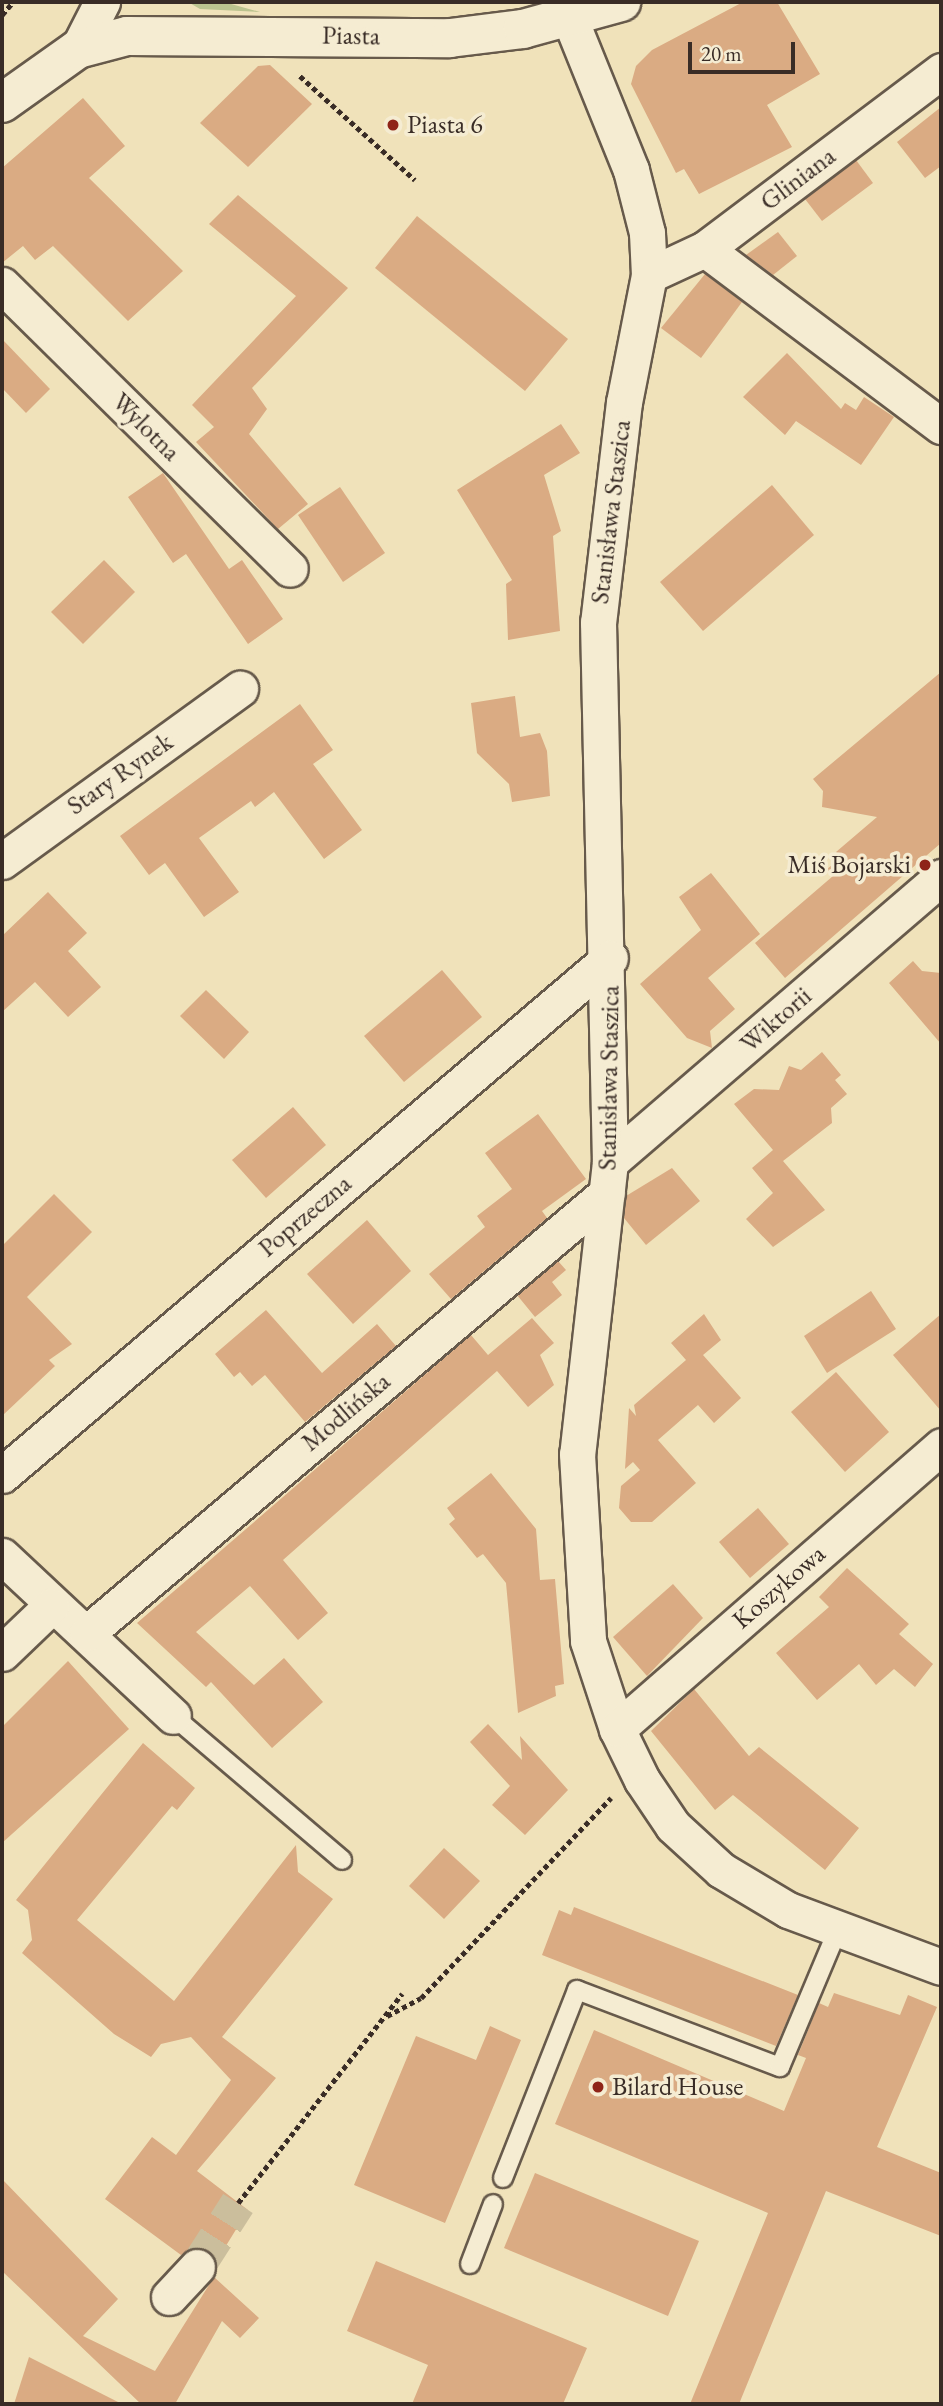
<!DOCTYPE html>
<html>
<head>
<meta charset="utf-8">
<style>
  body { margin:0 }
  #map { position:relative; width:943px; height:2406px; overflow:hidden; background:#f0e2ba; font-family:"EB Garamond",serif }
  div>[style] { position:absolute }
  .green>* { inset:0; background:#bbc38f }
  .building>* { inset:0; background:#daab83 }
  .street-tunnel>* { height:35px; margin-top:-17.5px; transform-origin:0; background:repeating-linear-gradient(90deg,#cbbe9c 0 35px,transparent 0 53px) }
  .path>* { height:4.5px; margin-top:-2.25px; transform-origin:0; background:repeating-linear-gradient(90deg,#392c26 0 5px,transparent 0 8.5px) }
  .roads { filter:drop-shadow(2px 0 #675a4b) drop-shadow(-2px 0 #675a4b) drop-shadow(0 2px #675a4b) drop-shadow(0 -2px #675a4b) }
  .lane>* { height:18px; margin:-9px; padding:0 9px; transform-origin:9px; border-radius:9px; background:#f5ecd2 }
  .street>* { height:35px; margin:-17.5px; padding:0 17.5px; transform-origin:17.5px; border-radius:17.5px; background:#f5ecd2 }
  .secondary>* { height:38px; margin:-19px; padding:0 19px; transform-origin:19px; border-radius:19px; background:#f5ecd2 }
  .dots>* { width:19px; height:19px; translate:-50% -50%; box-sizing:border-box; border:4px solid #f5ecd2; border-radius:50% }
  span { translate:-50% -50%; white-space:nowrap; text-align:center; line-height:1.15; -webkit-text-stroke:7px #f5ecd2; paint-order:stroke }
  .street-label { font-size:26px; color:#392c26 }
  .poi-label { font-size:26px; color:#392c26 }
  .left { translate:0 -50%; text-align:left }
  .right { translate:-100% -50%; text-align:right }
  .frame { position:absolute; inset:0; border:4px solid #392c26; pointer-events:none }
  .scale { position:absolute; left:688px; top:42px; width:107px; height:32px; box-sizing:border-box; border:4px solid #392c26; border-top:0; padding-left:9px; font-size:21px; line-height:24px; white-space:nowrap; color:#392c26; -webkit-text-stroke:5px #f5ecd2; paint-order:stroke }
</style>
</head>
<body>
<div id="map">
  <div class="green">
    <div style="clip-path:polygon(188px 2px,224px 2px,260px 12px,200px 9px)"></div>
  </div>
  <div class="building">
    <div style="clip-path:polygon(743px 2px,777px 2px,820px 74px,767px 105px,792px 147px,699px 194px,684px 169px,676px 173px,631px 84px,636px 66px,652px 50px)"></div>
    <div style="clip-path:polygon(270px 65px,312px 104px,248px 167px,200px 123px,258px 66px)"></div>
    <div style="clip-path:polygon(83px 98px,125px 146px,89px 178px,183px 271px,128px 321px,53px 246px,35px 260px,23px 246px,2px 263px,2px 168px)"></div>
    <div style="clip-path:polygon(941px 107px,941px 166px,925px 178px,897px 142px)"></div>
    <div style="clip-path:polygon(856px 160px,873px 183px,822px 221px,805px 199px)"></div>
    <div style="clip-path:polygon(238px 195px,348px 288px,252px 388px,267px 409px,249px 434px,308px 504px,278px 529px,196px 442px,214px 427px,192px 405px,296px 296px,209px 224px)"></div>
    <div style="clip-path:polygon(417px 216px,568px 339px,525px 391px,375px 268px)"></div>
    <div style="clip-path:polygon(778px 232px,797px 256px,773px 275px,746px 255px)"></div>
    <div style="clip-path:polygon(705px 274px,742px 302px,701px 358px,661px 328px)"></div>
    <div style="clip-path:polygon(2px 339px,50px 389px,26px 413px,2px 388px)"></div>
    <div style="clip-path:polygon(787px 353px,841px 409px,845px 403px,856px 410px,864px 397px,894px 417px,861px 465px,796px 421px,785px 435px,743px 397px)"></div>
    <div style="clip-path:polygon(561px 424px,580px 453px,544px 475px,561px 531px,553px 536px,560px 631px,508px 640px,506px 584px,512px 580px,457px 490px)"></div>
    <div style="clip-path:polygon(163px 473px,229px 569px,242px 560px,283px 619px,248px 644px,186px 554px,173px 563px,128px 497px)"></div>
    <div style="clip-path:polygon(772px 485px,814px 535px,703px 631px,660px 582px)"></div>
    <div style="clip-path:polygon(340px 487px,385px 553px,343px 582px,298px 515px)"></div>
    <div style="clip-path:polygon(104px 560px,135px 592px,83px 644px,51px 612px)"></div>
    <div style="clip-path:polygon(941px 672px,941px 843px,785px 978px,755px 943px,833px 876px,827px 869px,841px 858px,836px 852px,877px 817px,822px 807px,823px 791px,813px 779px)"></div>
    <div style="clip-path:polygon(515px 696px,520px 737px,540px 733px,547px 751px,550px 796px,512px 802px,509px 784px,477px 753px,471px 703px)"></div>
    <div style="clip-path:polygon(300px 704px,333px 750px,313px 764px,362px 830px,324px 859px,274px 792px,255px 807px,251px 801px,199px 838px,239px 892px,204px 917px,165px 863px,149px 875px,120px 836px)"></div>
    <div style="clip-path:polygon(711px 873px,760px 934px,708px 978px,735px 1009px,710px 1031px,712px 1048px,687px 1038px,640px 984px,701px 930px,679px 897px)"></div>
    <div style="clip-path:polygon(48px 892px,87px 933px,68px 951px,101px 987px,68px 1017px,35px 982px,2px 1012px,2px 936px)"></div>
    <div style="clip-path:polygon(913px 961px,922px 971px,941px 973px,941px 1044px,889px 983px)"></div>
    <div style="clip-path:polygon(442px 970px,482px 1017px,404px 1082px,364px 1036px)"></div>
    <div style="clip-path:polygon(206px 990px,249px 1032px,224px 1059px,180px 1016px)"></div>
    <div style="clip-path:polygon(822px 1052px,841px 1075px,835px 1080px,847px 1094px,831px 1108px,832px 1123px,783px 1161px,825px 1210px,773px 1247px,746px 1219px,773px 1193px,752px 1168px,773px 1150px,734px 1104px,754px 1089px,779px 1090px,789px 1066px,801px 1070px)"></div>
    <div style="clip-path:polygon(293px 1107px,326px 1145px,266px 1198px,232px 1160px)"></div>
    <div style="clip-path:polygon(538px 1114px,586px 1179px,542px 1211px,547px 1218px,451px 1299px,429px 1274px,485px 1227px,477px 1216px,512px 1189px,485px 1153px)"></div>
    <div style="clip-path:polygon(672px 1168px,700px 1201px,646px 1245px,624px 1218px,626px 1196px)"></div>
    <div style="clip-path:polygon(54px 1194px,92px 1232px,27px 1297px,72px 1344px,49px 1360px,55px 1366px,2px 1416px,2px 1246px)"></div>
    <div style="clip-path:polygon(367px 1220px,411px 1271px,353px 1324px,307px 1274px)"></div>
    <div style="clip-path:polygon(558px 1261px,566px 1270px,552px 1282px,562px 1295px,535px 1317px,517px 1295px)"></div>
    <div style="clip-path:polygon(871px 1291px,896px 1329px,827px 1373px,804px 1336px)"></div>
    <div style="clip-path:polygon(266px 1310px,322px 1373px,377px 1324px,396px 1346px,305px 1422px,265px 1375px,252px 1386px,240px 1372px,234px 1377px,215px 1354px)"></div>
    <div style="clip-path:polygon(704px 1314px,721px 1340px,703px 1355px,741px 1398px,714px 1423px,698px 1405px,658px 1440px,696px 1483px,652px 1522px,631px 1522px,619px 1508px,621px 1486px,640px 1470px,633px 1462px,625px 1469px,629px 1408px,636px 1416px,634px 1405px,686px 1360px,671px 1343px)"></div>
    <div style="clip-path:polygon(941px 1314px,941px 1411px,893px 1355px)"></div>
    <div style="clip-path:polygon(532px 1318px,554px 1343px,540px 1355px,554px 1385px,528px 1407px,497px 1371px,283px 1560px,328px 1613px,298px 1640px,250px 1586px,196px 1632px,254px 1685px,284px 1658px,323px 1702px,272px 1748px,211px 1682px,206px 1687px,137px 1623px,471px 1335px,488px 1355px)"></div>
    <div style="clip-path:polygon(836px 1372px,889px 1432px,845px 1472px,791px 1412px)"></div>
    <div style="clip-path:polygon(491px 1473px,536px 1529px,540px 1580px,555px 1579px,564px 1684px,555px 1686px,556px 1696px,518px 1713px,506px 1583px,483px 1554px,477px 1558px,449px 1524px,455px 1519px,447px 1508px)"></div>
    <div style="clip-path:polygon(758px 1508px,789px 1544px,750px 1578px,719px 1542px)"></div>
    <div style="clip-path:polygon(847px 1568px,909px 1624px,899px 1634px,933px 1664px,915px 1687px,894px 1669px,876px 1685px,859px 1664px,817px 1700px,776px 1653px,829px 1607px,819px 1597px)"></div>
    <div style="clip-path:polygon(673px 1584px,703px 1618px,647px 1676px,613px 1637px)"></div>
    <div style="clip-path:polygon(68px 1661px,129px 1729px,2px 1843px,2px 1727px)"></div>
    <div style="clip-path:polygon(694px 1689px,749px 1756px,759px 1747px,859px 1828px,825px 1870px,733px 1795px,715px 1810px,651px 1731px)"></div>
    <div style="clip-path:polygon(488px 1724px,522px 1760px,520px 1736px,568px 1790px,525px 1835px,492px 1805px,510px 1786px,470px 1742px)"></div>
    <div style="clip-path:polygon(143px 1743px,195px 1788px,177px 1810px,172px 1806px,77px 1920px,174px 2001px,296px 1845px,298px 1872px,333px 1899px,222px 2037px,276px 2078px,197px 2171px,248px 2210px,216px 2262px,201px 2247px,181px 2255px,105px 2199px,152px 2137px,176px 2155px,231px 2080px,191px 2037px,161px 2044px,151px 2057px,114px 2034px,22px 1953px,32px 1940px,28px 1910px,16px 1900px)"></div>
    <div style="clip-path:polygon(444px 1848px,480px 1881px,444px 1919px,409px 1886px)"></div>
    <div style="clip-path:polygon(574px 1907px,798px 1995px,776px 2046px,542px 1955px,559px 1910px,571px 1915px)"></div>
    <div style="clip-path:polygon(834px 1993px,900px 2015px,908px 1995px,937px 2007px,877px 2147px,941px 2173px,941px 2236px,826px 2191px,739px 2404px,690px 2404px,768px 2213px,555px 2124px,594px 2030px,784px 2111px,806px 2058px,798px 2055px,819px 2003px,828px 2007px)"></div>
    <div style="clip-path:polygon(490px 2026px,521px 2040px,445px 2223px,354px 2185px,416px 2036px,476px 2060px)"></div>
    <div style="clip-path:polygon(535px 2173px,699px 2241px,668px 2316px,504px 2248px)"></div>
    <div style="clip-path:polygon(2px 2179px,118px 2299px,83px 2336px,155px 2371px,214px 2277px,259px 2318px,240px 2338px,222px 2321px,175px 2404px,141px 2404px,2px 2271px)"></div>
    <div style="clip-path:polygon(376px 2261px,587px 2348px,563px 2404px,412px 2404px,428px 2365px,347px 2331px)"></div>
    <div style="clip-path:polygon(29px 2357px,122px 2404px,14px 2404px)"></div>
  </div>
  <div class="street-tunnel">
    <div style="left:197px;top:2267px;width:76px;rotate:-57.4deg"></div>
  </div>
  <div class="path">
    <div style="left:2px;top:15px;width:17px;rotate:-50deg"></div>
    <div style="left:300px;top:76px;width:155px;rotate:42.1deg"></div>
    <div style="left:387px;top:2016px;width:38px;rotate:-28deg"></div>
    <div style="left:421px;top:1998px;width:276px;rotate:-46.5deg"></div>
    <div style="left:238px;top:2203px;width:266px;rotate:-51.9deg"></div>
  </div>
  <div class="roads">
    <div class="lane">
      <div style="left:173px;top:1716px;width:222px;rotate:40.4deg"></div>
      <div style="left:503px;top:2178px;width:202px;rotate:-68.5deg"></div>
      <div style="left:577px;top:1990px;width:217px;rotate:20.8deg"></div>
      <div style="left:780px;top:2067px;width:150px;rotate:-67.2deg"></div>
      <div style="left:470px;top:2264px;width:64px;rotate:-69deg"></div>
    </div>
    <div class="street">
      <div style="left:570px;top:19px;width:163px;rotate:68deg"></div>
      <div style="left:631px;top:170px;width:65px;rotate:75.7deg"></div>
      <div style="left:647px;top:233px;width:42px;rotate:87.3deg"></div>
      <div style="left:649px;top:275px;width:129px;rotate:101.1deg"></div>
      <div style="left:624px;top:402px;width:222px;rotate:96.7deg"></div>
      <div style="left:598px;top:622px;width:540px;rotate:88.73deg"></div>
      <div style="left:610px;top:1162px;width:294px;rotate:96.4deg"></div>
      <div style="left:577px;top:1454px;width:187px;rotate:86.6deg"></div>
      <div style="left:588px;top:1641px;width:93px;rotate:71.8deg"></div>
      <div style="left:617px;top:1729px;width:57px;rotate:63.9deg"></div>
      <div style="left:642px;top:1780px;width:55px;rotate:56deg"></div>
      <div style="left:673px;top:1826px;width:65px;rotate:42.5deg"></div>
      <div style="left:721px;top:1870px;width:78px;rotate:30.8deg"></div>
      <div style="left:788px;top:1910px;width:163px;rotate:20.4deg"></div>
      <div style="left:78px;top:49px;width:53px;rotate:-62.9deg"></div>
      <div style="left:705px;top:249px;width:295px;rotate:36.9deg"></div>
      <div style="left:649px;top:275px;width:62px;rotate:-24.9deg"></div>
      <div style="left:705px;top:249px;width:296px;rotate:-37deg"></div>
      <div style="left:2px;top:285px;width:404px;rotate:44.6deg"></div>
      <div style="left:2px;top:861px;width:294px;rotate:-35.9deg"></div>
      <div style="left:610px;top:1162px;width:437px;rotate:-40.7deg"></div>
      <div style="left:2px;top:1475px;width:798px;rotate:-40.38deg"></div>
      <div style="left:2px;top:1556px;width:234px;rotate:43.1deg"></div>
      <div style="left:87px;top:1633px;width:681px;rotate:-40.24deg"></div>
      <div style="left:2px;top:1653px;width:68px;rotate:-43.8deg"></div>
      <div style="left:617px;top:1729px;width:430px;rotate:-41.1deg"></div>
      <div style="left:169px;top:2297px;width:41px;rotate:-47deg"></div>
    </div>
    <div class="secondary">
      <div style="left:2px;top:103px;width:93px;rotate:-35.4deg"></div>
      <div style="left:78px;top:49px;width:51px;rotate:-14.9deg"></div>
      <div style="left:127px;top:36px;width:323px;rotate:0.4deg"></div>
      <div style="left:450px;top:38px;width:74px;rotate:-7deg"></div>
      <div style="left:523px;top:29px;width:102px;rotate:-15.4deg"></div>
    </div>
  </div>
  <div class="dots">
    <div style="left:393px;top:125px;background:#8f2418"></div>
    <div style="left:925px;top:865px;background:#8f2418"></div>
    <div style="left:598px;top:2087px;background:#8f2418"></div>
  </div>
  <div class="street-label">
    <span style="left:351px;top:36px;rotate:1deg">Piasta</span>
    <span style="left:798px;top:179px;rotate:-37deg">Gliniana</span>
    <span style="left:146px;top:427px;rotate:45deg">Wylotna</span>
    <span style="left:611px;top:512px;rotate:-83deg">Stanisława Staszica</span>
    <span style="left:120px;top:774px;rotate:-35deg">Stary Rynek</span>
    <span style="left:776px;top:1020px;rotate:-41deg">Wiktorii</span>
    <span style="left:609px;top:1078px;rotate:-89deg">Stanisława Staszica</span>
    <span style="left:305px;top:1216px;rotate:-40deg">Poprzeczna</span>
    <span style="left:346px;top:1412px;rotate:-40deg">Modlińska</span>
    <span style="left:779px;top:1587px;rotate:-41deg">Koszykowa</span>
  </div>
  <div class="poi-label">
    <span class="left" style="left:407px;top:125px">Piasta 6</span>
    <span class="right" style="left:911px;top:865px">Miś Bojarski</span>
    <span class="left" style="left:612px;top:2087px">Bilard House</span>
  </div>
  <div class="frame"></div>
  <div class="scale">20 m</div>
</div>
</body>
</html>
